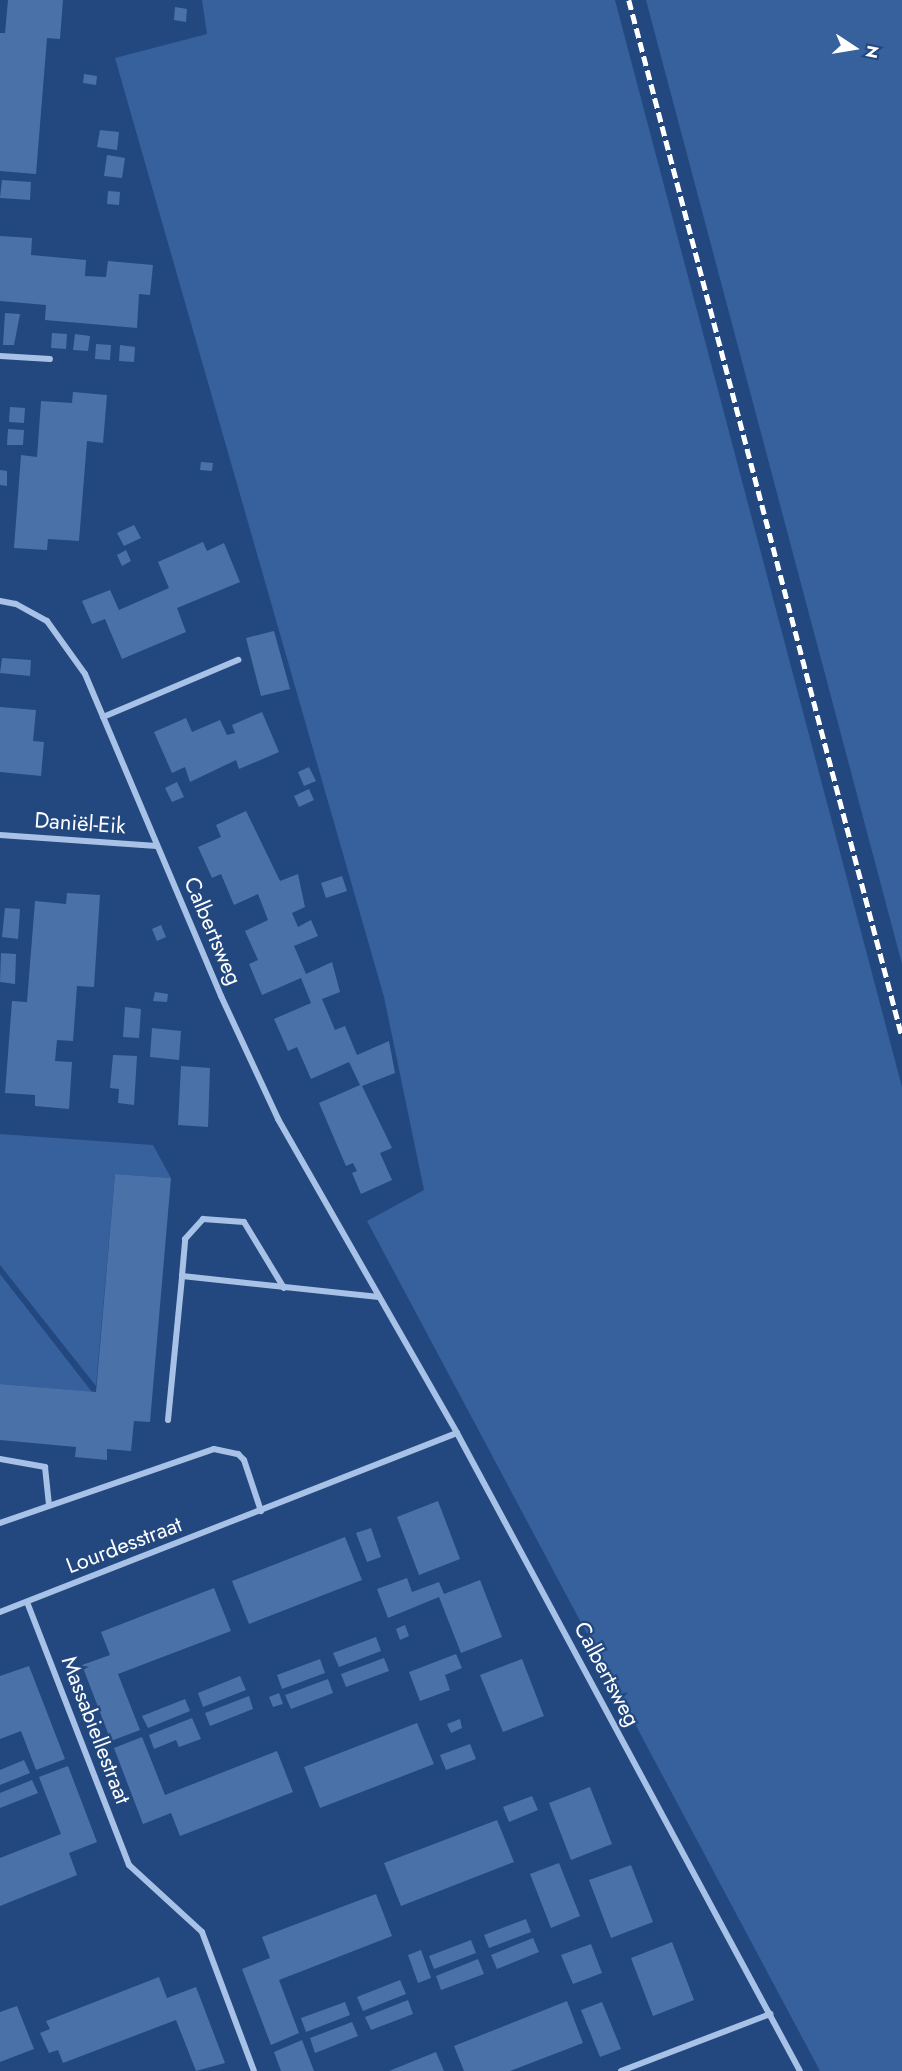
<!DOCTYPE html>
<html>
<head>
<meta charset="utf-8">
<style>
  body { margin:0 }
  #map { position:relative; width:902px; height:2071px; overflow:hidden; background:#22487f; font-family:Jost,sans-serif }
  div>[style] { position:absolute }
  .green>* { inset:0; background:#36619d }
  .building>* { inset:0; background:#4b71a9 }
  .street>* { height:6px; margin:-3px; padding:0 3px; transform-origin:3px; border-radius:3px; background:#a8c2e7 }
  .rail>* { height:4.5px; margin-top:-2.25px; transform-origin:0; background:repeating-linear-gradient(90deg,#fff 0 10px,transparent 0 14.5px) }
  span { translate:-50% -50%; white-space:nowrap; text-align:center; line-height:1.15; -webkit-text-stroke:4.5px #22487f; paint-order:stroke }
  .street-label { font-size:22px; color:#fff }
  .north { position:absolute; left:824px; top:18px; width:60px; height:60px; -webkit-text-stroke:4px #22487f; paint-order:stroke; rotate:102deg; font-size:16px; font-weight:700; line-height:24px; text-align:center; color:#fff }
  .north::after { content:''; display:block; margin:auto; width:21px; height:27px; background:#fff; clip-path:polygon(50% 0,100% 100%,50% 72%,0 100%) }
</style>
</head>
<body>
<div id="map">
  <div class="green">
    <div style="clip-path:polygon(202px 0,615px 0,902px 1087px,902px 2071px,820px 2071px,367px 1221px,424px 1190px,384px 997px,115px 58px,207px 34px)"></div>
    <div style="clip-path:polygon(646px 0,902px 0,902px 964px)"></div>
    <div style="clip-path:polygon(0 1134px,153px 1145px,171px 1178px,115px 1174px,96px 1386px,0 1265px)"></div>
    <div style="clip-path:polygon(0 1274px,92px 1392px,0 1384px)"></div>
  </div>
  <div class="building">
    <div style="clip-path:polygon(8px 0,63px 0,60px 39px,47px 38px,36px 174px,0 171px,0 33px,5px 33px)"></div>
    <div style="clip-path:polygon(175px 7px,187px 9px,186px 22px,174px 20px)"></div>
    <div style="clip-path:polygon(84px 74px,97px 76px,96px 85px,83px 83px)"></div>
    <div style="clip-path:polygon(100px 130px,119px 132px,117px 150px,97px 147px)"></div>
    <div style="clip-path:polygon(107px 155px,125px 158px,122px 178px,104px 176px)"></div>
    <div style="clip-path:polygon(2px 180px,31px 182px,30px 200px,0 198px)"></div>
    <div style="clip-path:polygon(108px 191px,120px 192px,119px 205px,107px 204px)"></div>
    <div style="clip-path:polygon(0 236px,32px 238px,31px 255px,86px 260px,85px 276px,106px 277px,108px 261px,153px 265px,150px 295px,139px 294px,137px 328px,45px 320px,46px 305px,0 301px)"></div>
    <div style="clip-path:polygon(5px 313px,20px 314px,14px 345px,3px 345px)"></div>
    <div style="clip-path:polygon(52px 333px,67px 334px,66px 349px,51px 348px)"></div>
    <div style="clip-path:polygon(75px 334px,90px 336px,88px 351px,73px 350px)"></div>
    <div style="clip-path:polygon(96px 344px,111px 345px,110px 360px,95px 359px)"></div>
    <div style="clip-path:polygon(120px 345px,135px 347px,134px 362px,119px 361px)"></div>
    <div style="clip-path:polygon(73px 392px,107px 395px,103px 443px,87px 441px,79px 541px,48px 539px,47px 550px,14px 548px,21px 455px,37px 457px,41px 401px,72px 403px)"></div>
    <div style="clip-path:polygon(10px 407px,25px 408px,24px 423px,9px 422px)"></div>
    <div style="clip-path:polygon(8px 429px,24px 430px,23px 445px,7px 445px)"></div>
    <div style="clip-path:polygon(201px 462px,213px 463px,212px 471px,200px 470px)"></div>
    <div style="clip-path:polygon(0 470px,7px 471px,7px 486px,0 485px)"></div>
    <div style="clip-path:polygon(134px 525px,141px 538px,124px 546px,117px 533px)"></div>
    <div style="clip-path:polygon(203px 542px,207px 551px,224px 543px,240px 582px,177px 608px,186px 632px,122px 659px,105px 619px,92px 624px,82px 601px,110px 590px,119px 610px,169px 588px,158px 562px)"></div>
    <div style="clip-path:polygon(126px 550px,131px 561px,122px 566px,117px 555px)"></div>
    <div style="clip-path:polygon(274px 631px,290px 689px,261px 696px,246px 638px)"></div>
    <div style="clip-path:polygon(2px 658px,31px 660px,30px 676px,0 673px)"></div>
    <div style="clip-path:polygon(0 707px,36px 710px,33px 741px,44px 742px,41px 776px,0 772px)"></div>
    <div style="clip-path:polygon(262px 712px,279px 752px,239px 769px,236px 760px,190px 782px,185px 767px,172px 773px,154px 732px,186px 718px,192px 732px,220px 720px,227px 735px,235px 733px,232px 725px)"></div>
    <div style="clip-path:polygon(309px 767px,316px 781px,304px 786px,298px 772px)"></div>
    <div style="clip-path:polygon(177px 782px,184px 797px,172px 802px,165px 788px)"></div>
    <div style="clip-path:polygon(309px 789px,314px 800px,299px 807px,294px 796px)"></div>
    <div style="clip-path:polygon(246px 811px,280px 881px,298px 874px,305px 907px,292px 913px,298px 927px,311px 920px,318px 936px,294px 946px,306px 974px,332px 962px,340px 992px,322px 999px,335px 1030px,345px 1026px,357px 1055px,389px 1041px,395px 1073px,362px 1086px,392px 1148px,380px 1153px,392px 1180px,361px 1194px,352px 1173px,357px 1171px,353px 1163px,346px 1166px,319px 1103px,360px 1085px,349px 1062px,311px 1079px,297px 1047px,288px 1051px,274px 1019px,311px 1003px,301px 978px,262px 995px,249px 964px,258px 960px,245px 931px,268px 920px,258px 894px,234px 905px,221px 874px,212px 878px,198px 847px,221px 837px,216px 825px)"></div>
    <div style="clip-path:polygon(342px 876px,347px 891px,326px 898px,321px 883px)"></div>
    <div style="clip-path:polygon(67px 893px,100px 895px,94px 987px,77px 986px,73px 1041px,57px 1040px,55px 1061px,72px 1062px,69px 1109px,35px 1106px,35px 1095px,5px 1093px,12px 1001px,27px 1002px,35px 901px,66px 904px)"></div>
    <div style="clip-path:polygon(5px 908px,20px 909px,18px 939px,2px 937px)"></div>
    <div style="clip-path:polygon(161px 925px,166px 937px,157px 941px,152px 929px)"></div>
    <div style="clip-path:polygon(1px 953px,16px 954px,15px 984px,0 982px)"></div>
    <div style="clip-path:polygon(155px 992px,168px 994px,167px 1002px,153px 1001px)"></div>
    <div style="clip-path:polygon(125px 1007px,141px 1009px,139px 1038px,123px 1037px)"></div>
    <div style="clip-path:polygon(152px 1028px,181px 1031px,179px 1060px,150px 1057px)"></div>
    <div style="clip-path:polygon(113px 1055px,137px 1056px,134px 1105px,118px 1103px,119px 1089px,110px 1088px)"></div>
    <div style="clip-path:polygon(181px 1066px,210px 1068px,208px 1127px,178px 1125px)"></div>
    <div style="clip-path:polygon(115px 1174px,171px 1178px,150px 1422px,134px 1421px,131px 1451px,107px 1449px,107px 1460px,75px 1457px,76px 1447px,0 1440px,0 1384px,96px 1392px)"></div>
    <div style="clip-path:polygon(438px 1501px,460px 1559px,419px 1575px,397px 1517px)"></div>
    <div style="clip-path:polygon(371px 1528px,381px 1557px,367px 1562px,356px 1533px)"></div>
    <div style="clip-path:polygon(345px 1537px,362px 1580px,249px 1624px,232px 1581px)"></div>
    <div style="clip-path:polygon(407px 1578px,412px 1592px,439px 1582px,444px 1594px,480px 1580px,502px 1637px,461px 1653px,439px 1597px,388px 1618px,377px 1589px)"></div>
    <div style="clip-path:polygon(214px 1588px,231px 1631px,118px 1674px,140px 1730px,111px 1741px,82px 1665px,110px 1655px,101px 1632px)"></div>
    <div style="clip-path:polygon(405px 1625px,409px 1636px,400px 1640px,396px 1629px)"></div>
    <div style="clip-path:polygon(376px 1637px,381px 1651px,339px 1667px,333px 1653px)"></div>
    <div style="clip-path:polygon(456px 1654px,462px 1668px,445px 1675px,450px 1690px,420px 1701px,409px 1672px)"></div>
    <div style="clip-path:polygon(384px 1658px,389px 1671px,346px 1687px,341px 1674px)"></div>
    <div style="clip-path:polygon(320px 1659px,325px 1673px,282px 1689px,277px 1675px)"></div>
    <div style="clip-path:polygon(522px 1659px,544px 1716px,503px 1732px,480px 1675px)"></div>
    <div style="clip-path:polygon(29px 1666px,65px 1759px,36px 1770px,21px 1731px,0 1739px,0 1676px)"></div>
    <div style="clip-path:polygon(240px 1676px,246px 1690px,203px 1707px,198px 1693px)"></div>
    <div style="clip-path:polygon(328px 1679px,333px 1693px,291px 1709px,285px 1695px)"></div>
    <div style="clip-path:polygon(279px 1693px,283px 1704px,273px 1707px,269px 1697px)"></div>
    <div style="clip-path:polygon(249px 1696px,253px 1709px,210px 1726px,205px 1713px)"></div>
    <div style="clip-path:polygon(185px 1699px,190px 1711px,148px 1728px,142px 1716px)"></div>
    <div style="clip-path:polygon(192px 1718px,201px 1739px,179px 1747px,176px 1740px,154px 1749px,149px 1735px)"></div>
    <div style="clip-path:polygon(460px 1719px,462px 1728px,451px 1733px,447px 1724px)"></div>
    <div style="clip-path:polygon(417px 1723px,434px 1764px,320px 1808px,304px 1767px)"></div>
    <div style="clip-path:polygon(142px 1737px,165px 1795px,277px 1751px,293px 1792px,180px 1836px,171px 1813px,143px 1824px,114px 1748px)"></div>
    <div style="clip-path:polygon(470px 1744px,476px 1759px,446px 1770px,440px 1755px)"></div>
    <div style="clip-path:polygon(24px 1760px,30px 1773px,0 1785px,0 1770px)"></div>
    <div style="clip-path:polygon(68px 1766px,97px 1842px,69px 1853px,77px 1875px,0 1906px,0 1858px,61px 1834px,39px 1777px)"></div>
    <div style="clip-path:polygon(32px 1780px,38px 1793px,0 1808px,0 1793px)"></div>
    <div style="clip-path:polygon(590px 1787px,612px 1844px,571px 1860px,549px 1803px)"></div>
    <div style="clip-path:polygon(532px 1796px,538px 1810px,509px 1822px,503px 1807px)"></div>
    <div style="clip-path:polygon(497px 1820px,514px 1862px,401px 1906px,384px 1863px)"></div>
    <div style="clip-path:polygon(559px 1863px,580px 1916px,551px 1928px,530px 1874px)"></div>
    <div style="clip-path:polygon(631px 1865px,653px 1922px,611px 1938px,589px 1880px)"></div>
    <div style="clip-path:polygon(376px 1894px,392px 1936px,279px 1980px,299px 2033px,271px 2045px,242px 1969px,270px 1958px,262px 1937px)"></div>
    <div style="clip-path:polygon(526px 1919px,531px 1932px,489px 1948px,484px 1935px)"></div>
    <div style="clip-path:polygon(533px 1938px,539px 1952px,497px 1969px,491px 1955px)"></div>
    <div style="clip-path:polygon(471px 1940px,476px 1953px,434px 1969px,429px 1956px)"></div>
    <div style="clip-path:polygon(672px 1942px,694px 2000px,653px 2016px,631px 1958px)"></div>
    <div style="clip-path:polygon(591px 1944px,602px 1973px,573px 1984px,561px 1955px)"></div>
    <div style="clip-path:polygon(421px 1950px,431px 1978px,418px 1983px,408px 1955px)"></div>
    <div style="clip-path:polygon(478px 1959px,484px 1974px,441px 1990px,436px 1976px)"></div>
    <div style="clip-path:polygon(159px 1977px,167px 1998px,196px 1987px,225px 2063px,196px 2071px,176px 2020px,63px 2063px,58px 2050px,49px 2053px,40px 2033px,50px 2029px,46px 2021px)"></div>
    <div style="clip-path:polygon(400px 1980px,406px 1994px,363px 2011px,357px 1997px)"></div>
    <div style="clip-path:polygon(408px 2000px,413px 2014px,371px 2030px,365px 2017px)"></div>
    <div style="clip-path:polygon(567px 2001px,583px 2043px,510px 2071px,464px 2071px,454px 2046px)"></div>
    <div style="clip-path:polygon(345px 2002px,350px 2015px,306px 2032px,301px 2018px)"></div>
    <div style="clip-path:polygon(602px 2002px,621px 2049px,600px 2057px,581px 2010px)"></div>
    <div style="clip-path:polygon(17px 2006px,34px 2049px,0 2062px,0 2012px)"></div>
    <div style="clip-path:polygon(352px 2022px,358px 2036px,315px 2053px,310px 2038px)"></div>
    <div style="clip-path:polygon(302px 2040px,314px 2071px,281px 2071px,274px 2052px)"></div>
    <div style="clip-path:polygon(436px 2052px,444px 2071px,389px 2071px)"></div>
  </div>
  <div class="street">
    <div style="left:0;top:356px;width:50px;rotate:3.4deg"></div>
    <div style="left:0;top:601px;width:16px;rotate:11deg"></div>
    <div style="left:16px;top:604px;width:35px;rotate:29deg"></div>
    <div style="left:47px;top:621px;width:65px;rotate:54.4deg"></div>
    <div style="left:85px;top:674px;width:350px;rotate:67.1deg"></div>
    <div style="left:221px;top:996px;width:136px;rotate:65.1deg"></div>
    <div style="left:278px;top:1119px;width:361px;rotate:60.3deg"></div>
    <div style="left:457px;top:1433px;width:724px;rotate:61.74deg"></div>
    <div style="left:103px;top:717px;width:147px;rotate:-22.9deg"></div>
    <div style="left:0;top:835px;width:157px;rotate:4deg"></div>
    <div style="left:182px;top:1276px;width:37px;rotate:-85deg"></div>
    <div style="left:185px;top:1239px;width:27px;rotate:-48deg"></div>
    <div style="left:203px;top:1219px;width:41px;rotate:4.2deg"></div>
    <div style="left:244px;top:1222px;width:77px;rotate:58.8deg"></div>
    <div style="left:168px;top:1420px;width:145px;rotate:-84.4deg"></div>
    <div style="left:182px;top:1276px;width:198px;rotate:6.1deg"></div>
    <div style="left:0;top:1459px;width:46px;rotate:10.1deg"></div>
    <div style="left:45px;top:1467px;width:37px;rotate:84deg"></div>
    <div style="left:0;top:1523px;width:226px;rotate:-19.1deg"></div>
    <div style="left:214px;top:1449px;width:25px;rotate:12deg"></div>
    <div style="left:238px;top:1454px;width:8px;rotate:45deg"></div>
    <div style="left:244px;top:1460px;width:54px;rotate:71.6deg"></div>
    <div style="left:27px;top:1602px;width:282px;rotate:68.8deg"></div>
    <div style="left:129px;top:1865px;width:99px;rotate:42.5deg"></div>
    <div style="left:202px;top:1932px;width:148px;rotate:69.5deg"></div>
    <div style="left:0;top:1612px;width:491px;rotate:-21.4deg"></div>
    <div style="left:621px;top:2071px;width:160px;rotate:-20.9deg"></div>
  </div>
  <div class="rail">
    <div style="left:629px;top:0;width:1071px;rotate:75.24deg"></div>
  </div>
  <div class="street-label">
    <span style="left:80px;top:823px;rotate:4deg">Daniël-Eik</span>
    <span style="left:213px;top:931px;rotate:67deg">Calbertsweg</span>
    <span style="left:124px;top:1545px;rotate:-21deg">Lourdesstraat</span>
    <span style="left:607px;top:1674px;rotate:62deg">Calbertsweg</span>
    <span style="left:96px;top:1730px;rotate:69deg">Massabiellestraat</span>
  </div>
  <div class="north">N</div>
</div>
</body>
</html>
